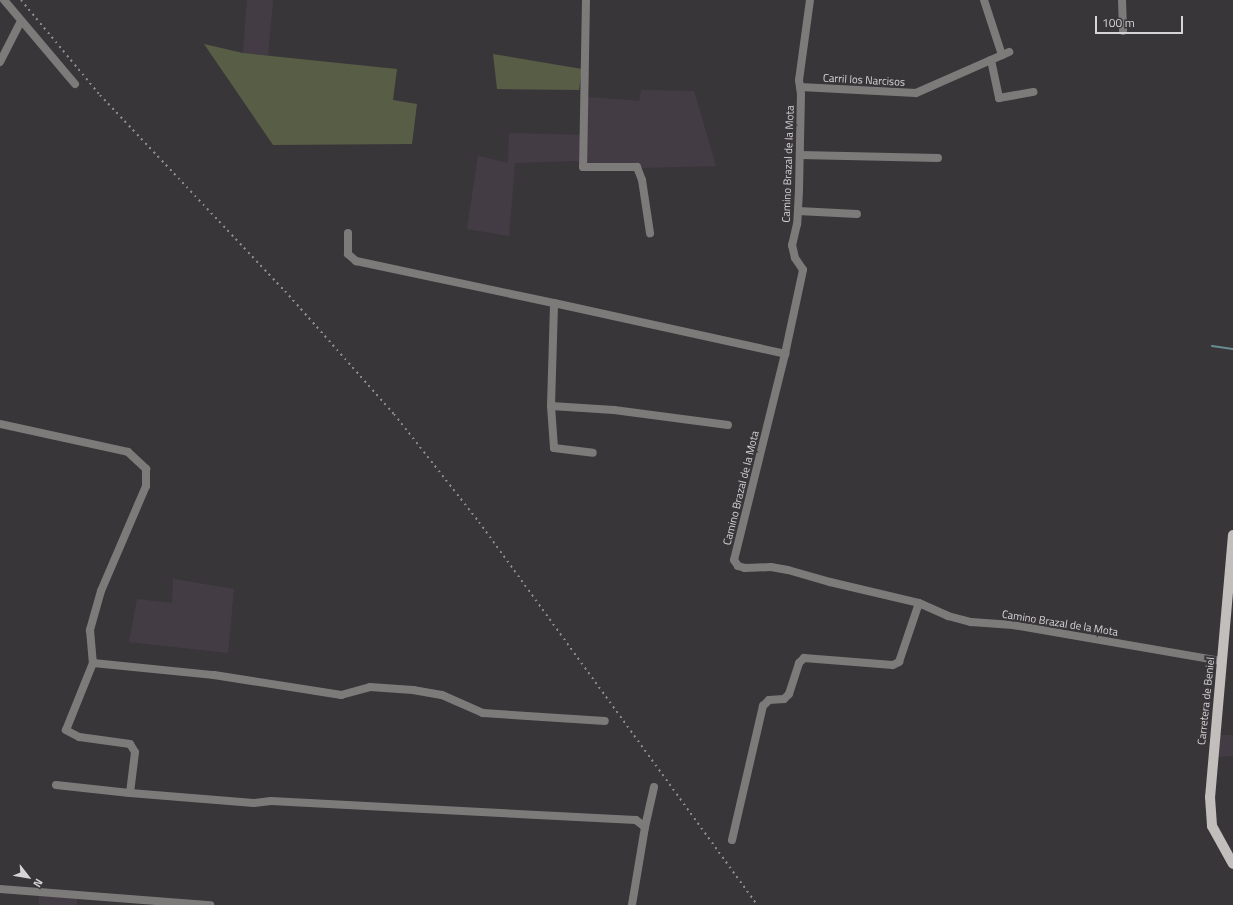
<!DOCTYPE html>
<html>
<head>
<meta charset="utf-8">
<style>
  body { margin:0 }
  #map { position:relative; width:1233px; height:905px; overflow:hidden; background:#39363a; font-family:"Titillium Web",sans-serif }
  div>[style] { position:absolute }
  .built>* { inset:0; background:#443c45 }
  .green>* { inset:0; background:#585d45 }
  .stream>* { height:2px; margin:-1px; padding:0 1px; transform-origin:1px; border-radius:1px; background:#678c91 }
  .minor>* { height:8px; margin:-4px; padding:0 4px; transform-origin:4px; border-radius:4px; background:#7d7b7a }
  .major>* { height:10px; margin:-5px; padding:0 5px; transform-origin:5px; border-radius:5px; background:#c2bebb }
  .rail>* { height:2px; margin-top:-1px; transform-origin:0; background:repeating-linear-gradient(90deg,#8d8a8d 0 2px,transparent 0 6px) }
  span { translate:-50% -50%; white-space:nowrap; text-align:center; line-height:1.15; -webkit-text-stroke:4px #39363a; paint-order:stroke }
  .street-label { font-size:11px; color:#d6d4d6 }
  .north { position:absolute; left:8px; top:857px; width:40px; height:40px; -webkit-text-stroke:3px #39363a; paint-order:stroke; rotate:121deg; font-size:11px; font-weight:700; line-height:16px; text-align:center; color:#d6d4d6 }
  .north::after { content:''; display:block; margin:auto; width:14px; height:18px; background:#d6d4d6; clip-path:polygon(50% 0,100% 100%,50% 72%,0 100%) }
  .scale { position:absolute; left:1095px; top:16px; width:88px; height:18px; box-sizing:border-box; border:2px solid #d6d4d6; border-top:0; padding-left:5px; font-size:12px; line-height:14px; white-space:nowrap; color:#d6d4d6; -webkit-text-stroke:3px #39363a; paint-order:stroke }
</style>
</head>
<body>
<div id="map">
  <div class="built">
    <div style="clip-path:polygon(247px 0,273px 0,268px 56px,243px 53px)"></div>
    <div style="clip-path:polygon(641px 90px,694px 91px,716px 166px,644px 168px,575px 161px,515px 163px,509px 236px,467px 229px,478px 156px,508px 163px,509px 133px,587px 135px,588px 97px,639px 101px)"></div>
    <div style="clip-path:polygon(173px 579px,234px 589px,228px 653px,129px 642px,137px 599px,172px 603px)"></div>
    <div style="clip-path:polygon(1218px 735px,1233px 735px,1233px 756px,1217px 757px)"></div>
    <div style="clip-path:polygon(39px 896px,77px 898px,77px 905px,39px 905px)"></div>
  </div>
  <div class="green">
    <div style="clip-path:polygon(204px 44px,243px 53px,397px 69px,393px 100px,417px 104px,412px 144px,273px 145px)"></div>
    <div style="clip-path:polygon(493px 54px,582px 69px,579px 90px,497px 89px)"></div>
  </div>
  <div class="stream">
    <div style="left:1212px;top:346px;width:21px;rotate:8deg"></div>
  </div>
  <div class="minor">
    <div style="left:4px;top:0;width:110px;rotate:49.8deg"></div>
    <div style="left:586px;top:0;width:167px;rotate:91deg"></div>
    <div style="left:583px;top:167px;width:54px"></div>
    <div style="left:637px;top:167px;width:14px;rotate:69deg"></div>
    <div style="left:642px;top:180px;width:54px;rotate:81.4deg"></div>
    <div style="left:810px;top:0;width:81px;rotate:97.8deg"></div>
    <div style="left:799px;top:80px;width:14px;rotate:82deg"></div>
    <div style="left:801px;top:94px;width:96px;rotate:91.2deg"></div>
    <div style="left:799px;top:190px;width:34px;rotate:93deg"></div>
    <div style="left:797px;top:224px;width:22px;rotate:103deg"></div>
    <div style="left:792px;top:245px;width:13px;rotate:77deg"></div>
    <div style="left:795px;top:258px;width:14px;rotate:56deg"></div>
    <div style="left:803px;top:270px;width:86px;rotate:102.1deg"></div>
    <div style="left:785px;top:354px;width:212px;rotate:103.9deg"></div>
    <div style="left:734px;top:560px;width:7px;rotate:56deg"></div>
    <div style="left:738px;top:566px;width:7px;rotate:16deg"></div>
    <div style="left:745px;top:568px;width:26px;rotate:-2deg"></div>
    <div style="left:771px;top:567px;width:17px;rotate:10deg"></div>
    <div style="left:788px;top:570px;width:44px;rotate:15.9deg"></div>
    <div style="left:830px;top:582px;width:91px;rotate:13.3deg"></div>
    <div style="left:919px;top:603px;width:32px;rotate:24deg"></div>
    <div style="left:948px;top:616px;width:24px;rotate:15deg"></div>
    <div style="left:971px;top:622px;width:42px;rotate:4.1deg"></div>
    <div style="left:1013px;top:625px;width:212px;rotate:9.8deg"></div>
    <div style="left:984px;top:0;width:58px;rotate:71.9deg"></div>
    <div style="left:1122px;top:0;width:31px;rotate:88deg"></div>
    <div style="left:991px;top:60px;width:39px;rotate:78deg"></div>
    <div style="left:999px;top:98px;width:35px;rotate:-10deg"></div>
    <div style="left:0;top:62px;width:46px;rotate:-62.9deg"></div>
    <div style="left:800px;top:87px;width:116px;rotate:3deg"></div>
    <div style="left:916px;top:93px;width:102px;rotate:-23.8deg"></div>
    <div style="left:800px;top:155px;width:138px;rotate:1.2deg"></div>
    <div style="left:798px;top:211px;width:59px;rotate:2.9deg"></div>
    <div style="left:348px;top:233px;width:21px;rotate:90deg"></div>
    <div style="left:348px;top:254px;width:11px;rotate:41deg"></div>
    <div style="left:356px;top:261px;width:202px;rotate:12deg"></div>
    <div style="left:551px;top:406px;width:42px;rotate:85.9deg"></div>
    <div style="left:554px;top:448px;width:39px;rotate:7deg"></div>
    <div style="left:0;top:424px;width:131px;rotate:12.3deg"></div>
    <div style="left:128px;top:452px;width:25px;rotate:43deg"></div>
    <div style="left:146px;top:469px;width:17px;rotate:90deg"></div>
    <div style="left:146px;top:486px;width:114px;rotate:113.2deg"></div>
    <div style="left:101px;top:591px;width:41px;rotate:105.8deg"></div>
    <div style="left:90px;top:630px;width:33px;rotate:85deg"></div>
    <div style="left:93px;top:663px;width:122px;rotate:5.7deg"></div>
    <div style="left:214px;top:675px;width:129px;rotate:8.9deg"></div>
    <div style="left:341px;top:695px;width:30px;rotate:-15deg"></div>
    <div style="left:370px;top:687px;width:43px;rotate:4deg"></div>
    <div style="left:413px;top:690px;width:29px;rotate:10deg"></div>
    <div style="left:442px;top:695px;width:45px;rotate:23.7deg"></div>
    <div style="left:483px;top:713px;width:122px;rotate:3.8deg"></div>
    <div style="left:728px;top:425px;width:115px;rotate:-172.5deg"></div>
    <div style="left:614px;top:410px;width:63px;rotate:-176.4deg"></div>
    <div style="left:551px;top:406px;width:103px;rotate:-88.3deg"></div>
    <div style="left:554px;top:303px;width:237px;rotate:12.4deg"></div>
    <div style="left:56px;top:785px;width:74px;rotate:6.2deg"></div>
    <div style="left:130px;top:793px;width:41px;rotate:-83deg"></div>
    <div style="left:135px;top:752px;width:9px;rotate:-122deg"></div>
    <div style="left:130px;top:744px;width:51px;rotate:-172.2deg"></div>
    <div style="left:79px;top:737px;width:15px;rotate:-152deg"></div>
    <div style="left:66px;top:730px;width:72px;rotate:-68.1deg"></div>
    <div style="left:130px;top:793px;width:124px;rotate:4.6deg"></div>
    <div style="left:254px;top:803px;width:17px;rotate:-7deg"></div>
    <div style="left:271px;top:801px;width:365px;rotate:3deg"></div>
    <div style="left:636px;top:820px;width:11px;rotate:38deg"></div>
    <div style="left:645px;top:827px;width:79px;rotate:99.5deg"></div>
    <div style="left:645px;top:827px;width:41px;rotate:-77.3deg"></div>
    <div style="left:732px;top:840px;width:138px;rotate:-77deg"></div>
    <div style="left:763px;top:706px;width:8px;rotate:-45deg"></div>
    <div style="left:769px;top:700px;width:15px;rotate:-4deg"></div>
    <div style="left:784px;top:699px;width:7px;rotate:-45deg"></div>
    <div style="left:789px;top:694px;width:33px;rotate:-72deg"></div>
    <div style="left:799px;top:663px;width:7px;rotate:-45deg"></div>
    <div style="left:804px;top:658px;width:89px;rotate:4.5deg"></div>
    <div style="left:893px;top:665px;width:7px;rotate:-27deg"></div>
    <div style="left:899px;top:662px;width:62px;rotate:-71.3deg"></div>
    <div style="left:0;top:889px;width:211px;rotate:4.4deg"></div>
  </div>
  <div class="major">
    <div style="left:1233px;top:535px;width:263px;rotate:95deg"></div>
    <div style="left:1210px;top:797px;width:29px;rotate:86deg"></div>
    <div style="left:1212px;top:826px;width:43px;rotate:61.1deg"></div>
  </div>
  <div class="rail">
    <div style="left:21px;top:0;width:124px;rotate:50.3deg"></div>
    <div style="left:100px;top:95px;width:270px;rotate:46.7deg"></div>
    <div style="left:285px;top:291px;width:164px;rotate:48.5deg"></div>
    <div style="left:394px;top:414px;width:137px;rotate:51.8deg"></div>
    <div style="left:479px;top:522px;width:473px;rotate:54deg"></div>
  </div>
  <div class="street-label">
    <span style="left:864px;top:80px;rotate:3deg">Carril los Narcisos</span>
    <span style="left:788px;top:164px;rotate:-88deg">Camino Brazal de la Mota</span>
    <span style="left:741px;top:488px;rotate:-76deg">Camino Brazal de la Mota</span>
    <span style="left:1060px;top:623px;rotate:9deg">Camino Brazal de la Mota</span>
    <span style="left:1206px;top:701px;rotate:-84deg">Carretera de Beniel</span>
  </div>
  <div class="north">N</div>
  <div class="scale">100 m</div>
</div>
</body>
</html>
